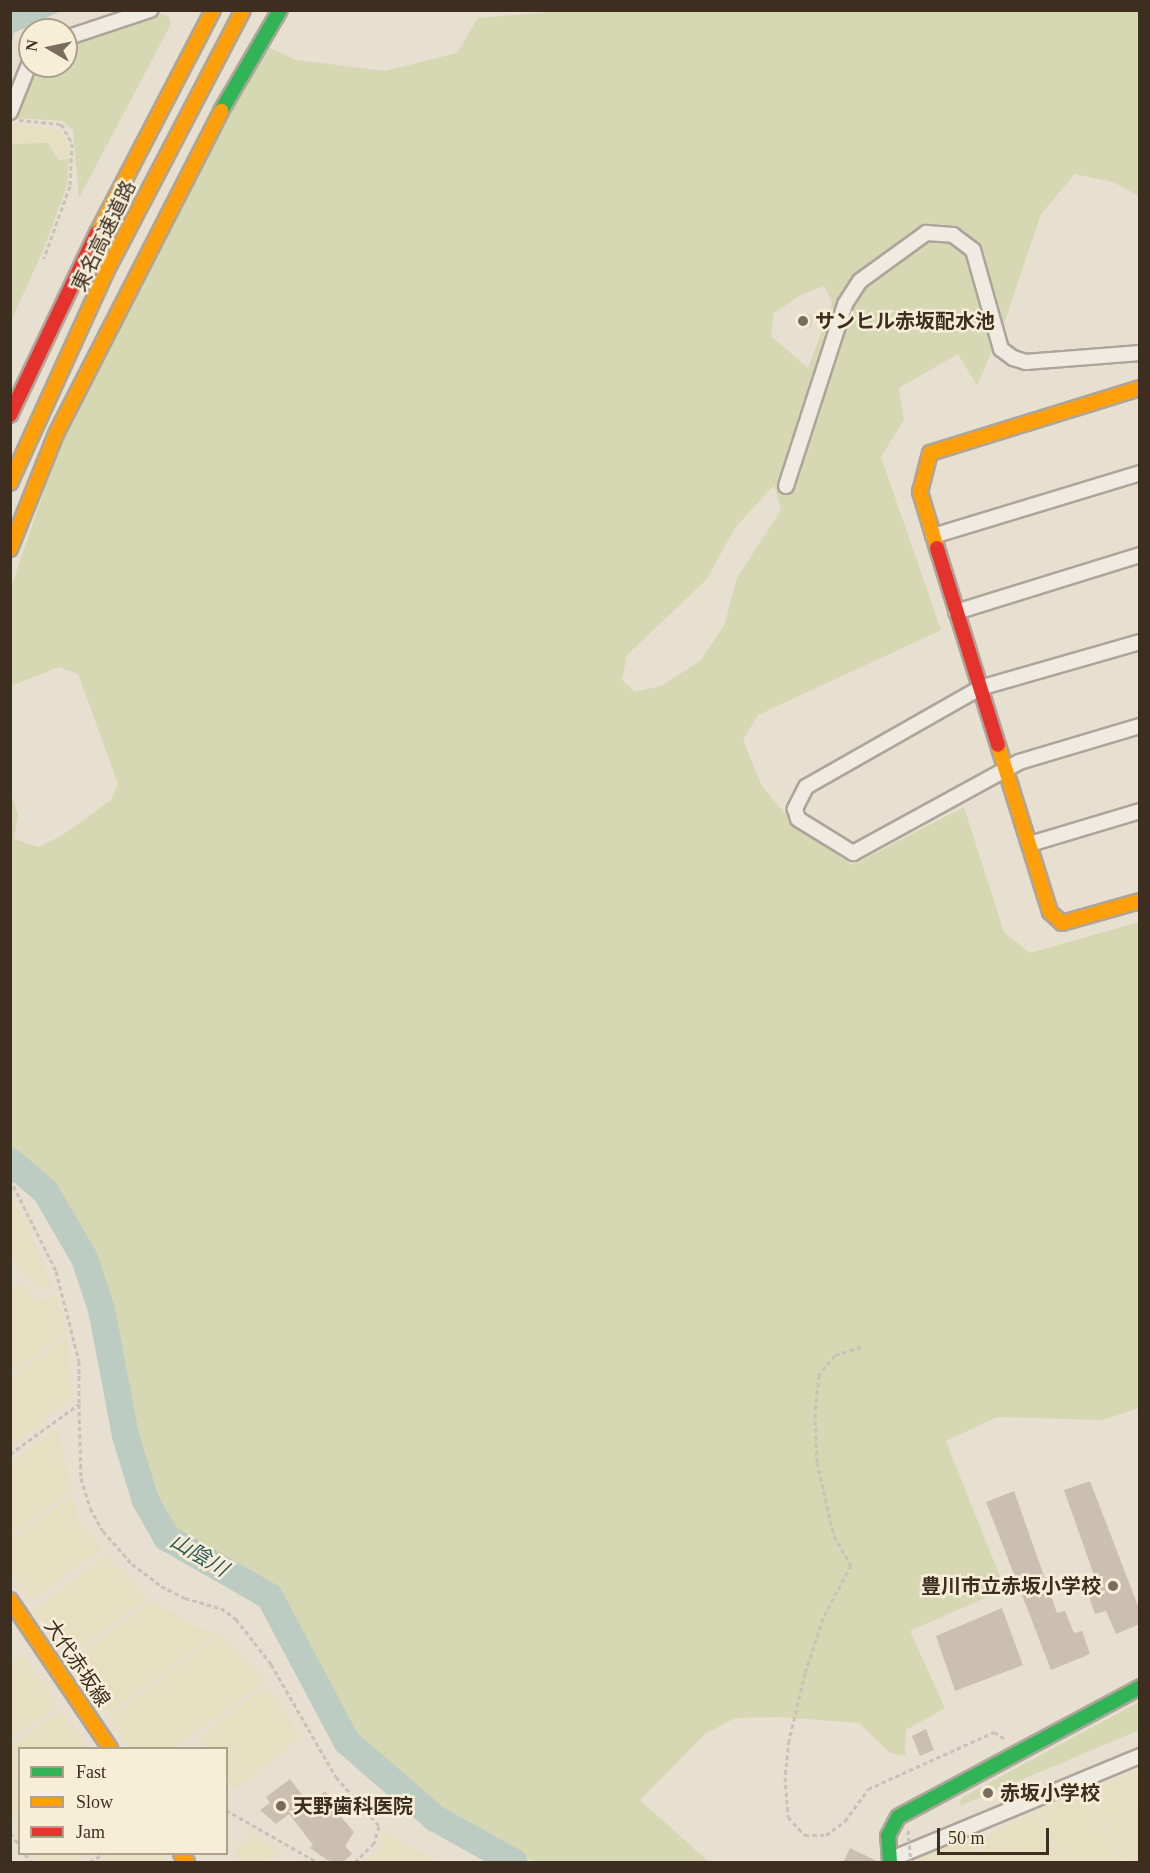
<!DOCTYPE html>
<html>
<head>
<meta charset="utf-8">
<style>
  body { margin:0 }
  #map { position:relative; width:1150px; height:1873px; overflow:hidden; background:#e7e0d1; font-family:"Times New Roman","Noto Sans JP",serif }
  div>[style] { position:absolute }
  .farmland>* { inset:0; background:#e6dfc2 }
  .green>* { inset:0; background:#d6d7b3 }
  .water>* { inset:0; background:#bcccc2 }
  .river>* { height:27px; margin:-13.5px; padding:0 13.5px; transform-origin:13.5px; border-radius:13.5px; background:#bcccc2 }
  .building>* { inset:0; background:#cbbfb2 }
  .round { border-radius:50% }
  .path>* { height:3px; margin-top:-1.5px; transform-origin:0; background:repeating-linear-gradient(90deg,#c8c2b9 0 4.5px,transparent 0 7.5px) }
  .roads { filter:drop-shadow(2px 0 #ada599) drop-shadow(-2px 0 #ada599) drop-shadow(0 2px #ada599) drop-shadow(0 -2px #ada599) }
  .street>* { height:14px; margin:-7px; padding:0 7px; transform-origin:7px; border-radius:7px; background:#efebe3 }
  .fast>* { height:14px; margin:-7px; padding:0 7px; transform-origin:7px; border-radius:7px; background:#30b455 }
  .slow>* { height:14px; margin:-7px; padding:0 7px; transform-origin:7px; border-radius:7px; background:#ff9f0a }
  .jam>* { height:14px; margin:-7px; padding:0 7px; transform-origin:7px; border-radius:7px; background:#e5322d }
  .path-bridge>* { height:3px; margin-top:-1.5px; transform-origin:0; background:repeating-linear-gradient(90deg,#c8c2b9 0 4.5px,transparent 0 7.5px) }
  .dots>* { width:16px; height:16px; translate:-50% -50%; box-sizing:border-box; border:3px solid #f7eed8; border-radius:50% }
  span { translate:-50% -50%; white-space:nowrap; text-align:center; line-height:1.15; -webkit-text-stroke:5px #f7eed8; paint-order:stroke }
  .street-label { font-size:20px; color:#3d2e20 }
  .poi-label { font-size:20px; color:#3d2e20; font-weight:700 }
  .left { translate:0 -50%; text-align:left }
  .right { translate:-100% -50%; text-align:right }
  .water-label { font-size:21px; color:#2f5d5a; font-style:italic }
  .frame { position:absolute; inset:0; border:12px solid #3d2e20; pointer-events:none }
  .legend { position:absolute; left:18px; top:1747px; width:210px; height:108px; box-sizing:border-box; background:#f7eed8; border:2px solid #ada18e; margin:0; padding:8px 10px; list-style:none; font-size:18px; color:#3d2e20 }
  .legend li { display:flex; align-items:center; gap:12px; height:30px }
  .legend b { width:30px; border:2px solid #ada18e }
  .north { position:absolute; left:18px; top:18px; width:60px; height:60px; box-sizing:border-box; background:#f7eed8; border:2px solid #ada18e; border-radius:50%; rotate:279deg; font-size:16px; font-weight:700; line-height:24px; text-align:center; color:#3d2e20 }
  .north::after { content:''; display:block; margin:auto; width:21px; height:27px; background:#786c5e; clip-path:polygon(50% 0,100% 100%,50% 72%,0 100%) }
  .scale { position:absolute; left:937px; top:1828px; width:112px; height:27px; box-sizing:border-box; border:3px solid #3d2e20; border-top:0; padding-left:8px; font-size:18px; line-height:21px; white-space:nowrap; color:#3d2e20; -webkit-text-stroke:4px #f7eed8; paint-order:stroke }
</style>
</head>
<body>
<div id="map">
  <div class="farmland">
    <div style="clip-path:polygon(14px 123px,61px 130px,68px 144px,69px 157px,61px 158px,49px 143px,11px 144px,11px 126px)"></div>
    <div style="clip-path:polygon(10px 1194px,27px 1226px,53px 1286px,38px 1289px,11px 1258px)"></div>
    <div style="clip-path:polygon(22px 1283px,36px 1301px,57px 1296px,67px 1332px,11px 1373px,11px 1291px)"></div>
    <div style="clip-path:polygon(67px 1337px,73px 1398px,11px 1447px,11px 1377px)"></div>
    <div style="clip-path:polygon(58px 1427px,72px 1492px,11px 1535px,11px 1463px)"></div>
    <div style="clip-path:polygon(73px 1495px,78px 1519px,102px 1549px,30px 1602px,11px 1573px,11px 1540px)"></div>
    <div style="clip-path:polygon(107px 1555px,148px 1598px,68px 1658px,34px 1609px)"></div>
    <div style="clip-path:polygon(153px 1600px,195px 1627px,218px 1633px,107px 1714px,70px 1661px)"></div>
    <div style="clip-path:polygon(221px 1635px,265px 1682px,175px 1748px,130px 1748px,109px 1717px)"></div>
    <div style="clip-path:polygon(23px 1654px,58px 1705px,11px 1739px,11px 1663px)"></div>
    <div style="clip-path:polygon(267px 1685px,301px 1737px,235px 1790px,227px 1778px,226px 1748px,206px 1748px,198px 1738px)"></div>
    <div style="clip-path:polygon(61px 1710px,88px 1748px,20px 1748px,19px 1818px,13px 1823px,11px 1745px)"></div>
    <div style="clip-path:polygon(1137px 1770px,1139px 1862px,1124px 1862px,1090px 1789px)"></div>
    <div style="clip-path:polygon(1088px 1790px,1121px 1862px,1062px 1862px,1039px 1811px)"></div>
    <div style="clip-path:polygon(1037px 1812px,1059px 1862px,1001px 1862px,988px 1834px)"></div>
    <div style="clip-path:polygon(382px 1830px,435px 1861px,435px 1862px,365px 1862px,381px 1849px)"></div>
    <div style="clip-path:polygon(986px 1833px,998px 1862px,973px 1862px,973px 1858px,980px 1855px,981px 1835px)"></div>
    <div style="clip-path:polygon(978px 1834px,971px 1862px,918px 1862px,917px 1857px)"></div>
    <div style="clip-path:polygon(255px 1835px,282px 1851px,263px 1862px,243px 1862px,234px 1849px)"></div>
    <div style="clip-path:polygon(34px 1854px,84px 1854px,86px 1856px,77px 1862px,40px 1862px)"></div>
    <div style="clip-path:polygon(110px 1854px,162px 1854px,168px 1862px,98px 1862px)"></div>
  </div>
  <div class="green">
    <div style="clip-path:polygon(evenodd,559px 11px,1139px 11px,1139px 196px,1113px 182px,1075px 174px,1041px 214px,1006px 318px,977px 386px,958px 354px,899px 388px,904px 420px,881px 457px,941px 630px,758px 715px,743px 740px,762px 786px,797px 828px,852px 865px,964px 807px,1004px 932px,1030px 953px,1139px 922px,1139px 1408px,1102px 1420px,997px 1417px,946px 1441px,1005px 1589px,910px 1631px,945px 1708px,906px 1730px,905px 1756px,890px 1753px,859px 1723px,779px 1717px,735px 1718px,705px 1734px,640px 1800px,709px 1862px,535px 1862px,437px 1808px,349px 1731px,289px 1623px,260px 1580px,167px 1530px,147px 1484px,131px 1428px,110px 1310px,88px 1243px,54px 1187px,11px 1148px,10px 792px,18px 814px,14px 839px,38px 847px,61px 836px,111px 800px,118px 784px,78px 674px,59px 667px,11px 686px,11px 587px,62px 439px,264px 45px,296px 60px,386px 71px,457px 53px,478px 18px,559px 11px,824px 286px,832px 303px,808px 368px,771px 336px,774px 313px,801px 295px,824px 286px,559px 11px,774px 485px,781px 510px,737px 578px,724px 626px,700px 661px,661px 686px,635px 692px,622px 680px,627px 655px,706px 580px,735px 528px,774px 485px)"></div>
    <div style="clip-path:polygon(162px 14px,169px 17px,171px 24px,79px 198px,73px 130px,62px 121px,16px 118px,34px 66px,66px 66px,66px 44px)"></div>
    <div style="clip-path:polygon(48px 143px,59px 160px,69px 159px,67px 186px,42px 253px,11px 321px,11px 144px)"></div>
    <div style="clip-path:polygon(1139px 1702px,1139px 1730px,960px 1806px,961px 1798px)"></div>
  </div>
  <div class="water">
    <div style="clip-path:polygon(11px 10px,61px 10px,61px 11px,14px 33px,11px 48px)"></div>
  </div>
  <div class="river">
    <div style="left:10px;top:1161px;width:46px;rotate:40.6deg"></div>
    <div style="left:45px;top:1191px;width:78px;rotate:59.8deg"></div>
    <div style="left:84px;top:1258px;width:54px;rotate:71.6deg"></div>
    <div style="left:101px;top:1309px;width:128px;rotate:79.2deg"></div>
    <div style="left:125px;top:1435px;width:68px;rotate:72.9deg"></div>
    <div style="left:145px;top:1500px;width:43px;rotate:60.4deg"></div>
    <div style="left:166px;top:1537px;width:119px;rotate:29.8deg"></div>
    <div style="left:269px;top:1596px;width:164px;rotate:62deg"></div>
    <div style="left:346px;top:1741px;width:118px;rotate:40.9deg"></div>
    <div style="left:435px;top:1818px;width:90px;rotate:29.1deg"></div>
  </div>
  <div class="building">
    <div class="round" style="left:796px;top:313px;width:16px;height:16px"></div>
    <div style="clip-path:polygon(1090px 1481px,1140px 1611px,1140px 1624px,1116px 1634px,1106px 1611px,1095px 1614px,1084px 1583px,1095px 1578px,1064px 1490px)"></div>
    <div style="clip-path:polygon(1014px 1491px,1057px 1613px,1065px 1611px,1074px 1633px,1082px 1631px,1090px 1654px,1051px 1670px,986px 1502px)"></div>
    <div style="clip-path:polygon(1002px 1608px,1023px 1665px,955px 1691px,936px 1636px)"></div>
    <div style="clip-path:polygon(926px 1729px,934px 1750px,920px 1756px,912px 1736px)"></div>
    <div style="clip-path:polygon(290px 1779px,309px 1804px,325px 1791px,333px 1802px,330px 1804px,354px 1832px,345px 1846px,352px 1854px,342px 1863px,327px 1860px,310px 1848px,313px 1845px,289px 1814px,276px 1824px,260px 1810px,270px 1803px,266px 1797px)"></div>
    <div style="clip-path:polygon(850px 1848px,879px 1862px,879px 1863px,843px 1863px)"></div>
  </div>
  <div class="path">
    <div style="left:19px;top:120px;width:42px;rotate:5.4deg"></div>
    <div style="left:61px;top:124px;width:22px;rotate:60deg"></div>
    <div style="left:72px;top:143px;width:43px;rotate:92.7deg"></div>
    <div style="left:70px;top:186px;width:77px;rotate:109.9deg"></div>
    <div style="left:10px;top:1179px;width:103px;rotate:63.4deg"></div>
    <div style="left:56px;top:1271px;width:93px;rotate:75.7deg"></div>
    <div style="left:79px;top:1361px;width:43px;rotate:90deg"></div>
    <div style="left:861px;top:1347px;width:27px;rotate:163deg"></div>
    <div style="left:835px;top:1355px;width:26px;rotate:129deg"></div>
    <div style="left:819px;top:1375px;width:38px;rotate:96deg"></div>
    <div style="left:815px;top:1413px;width:49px;rotate:87.7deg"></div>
    <div style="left:817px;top:1462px;width:76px;rotate:77.1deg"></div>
    <div style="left:834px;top:1536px;width:34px;rotate:60deg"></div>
    <div style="left:851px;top:1565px;width:60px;rotate:117.8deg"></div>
    <div style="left:823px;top:1618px;width:58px;rotate:108.1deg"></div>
    <div style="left:805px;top:1673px;width:69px;rotate:103.4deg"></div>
    <div style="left:789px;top:1740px;width:37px;rotate:96deg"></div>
    <div style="left:785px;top:1777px;width:40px;rotate:85.7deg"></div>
    <div style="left:788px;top:1817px;width:25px;rotate:47deg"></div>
    <div style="left:805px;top:1835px;width:21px"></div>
    <div style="left:826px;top:1835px;width:24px;rotate:-36deg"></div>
    <div style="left:845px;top:1821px;width:39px;rotate:-54deg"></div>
    <div style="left:868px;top:1789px;width:138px;rotate:-24.3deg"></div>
    <div style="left:994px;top:1732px;width:15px;rotate:32deg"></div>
    <div style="left:10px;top:1454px;width:85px;rotate:-35.9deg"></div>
    <div style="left:79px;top:1404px;width:74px;rotate:88.5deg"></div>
    <div style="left:81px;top:1478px;width:31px;rotate:73deg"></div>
    <div style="left:90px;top:1508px;width:26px;rotate:61deg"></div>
    <div style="left:103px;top:1531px;width:44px;rotate:48.7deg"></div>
    <div style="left:132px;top:1564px;width:36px;rotate:37deg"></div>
    <div style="left:161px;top:1586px;width:27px;rotate:27deg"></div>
    <div style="left:185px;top:1598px;width:37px;rotate:16deg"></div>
    <div style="left:221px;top:1608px;width:19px;rotate:36deg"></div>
    <div style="left:236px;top:1619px;width:57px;rotate:52.1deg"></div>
    <div style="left:271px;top:1664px;width:130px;rotate:60.1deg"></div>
    <div style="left:336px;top:1777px;width:65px;rotate:48.7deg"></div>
    <div style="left:379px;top:1826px;width:18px;rotate:106deg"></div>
    <div style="left:374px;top:1843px;width:27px;rotate:135deg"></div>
    <div style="left:226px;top:1810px;width:105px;rotate:29.7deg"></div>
    <div style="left:10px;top:1833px;width:16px;rotate:52deg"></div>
    <div style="left:25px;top:1854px;width:10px;rotate:53deg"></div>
    <div style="left:90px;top:1862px;width:15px;rotate:-32deg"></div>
  </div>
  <div class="roads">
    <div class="street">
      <div style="left:66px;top:38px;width:89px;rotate:-18.4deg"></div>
      <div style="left:10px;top:112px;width:54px;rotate:-68.2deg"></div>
      <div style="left:786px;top:486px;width:191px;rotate:-72deg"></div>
      <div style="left:845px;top:304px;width:27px;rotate:-57deg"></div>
      <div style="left:860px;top:281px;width:82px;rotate:-36deg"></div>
      <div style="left:926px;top:233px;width:27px;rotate:4deg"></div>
      <div style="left:953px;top:235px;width:25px;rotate:37deg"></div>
      <div style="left:973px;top:250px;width:103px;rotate:74.2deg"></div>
      <div style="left:1001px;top:349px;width:15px;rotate:37deg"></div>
      <div style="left:1013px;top:358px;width:14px;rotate:17deg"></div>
      <div style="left:1026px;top:362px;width:114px;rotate:-4.5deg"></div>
      <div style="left:933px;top:536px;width:216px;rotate:-16.9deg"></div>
      <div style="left:956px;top:612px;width:193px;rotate:-17.2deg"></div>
      <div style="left:1140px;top:642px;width:166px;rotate:164deg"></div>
      <div style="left:980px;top:688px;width:200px;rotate:150.4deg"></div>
      <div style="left:806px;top:787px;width:25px;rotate:117deg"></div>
      <div style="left:795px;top:809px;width:10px;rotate:73deg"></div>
      <div style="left:798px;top:819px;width:65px;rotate:31.7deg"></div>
      <div style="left:853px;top:853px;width:189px;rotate:-28.7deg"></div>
      <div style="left:1019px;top:762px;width:126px;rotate:-16.6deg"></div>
      <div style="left:1030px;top:844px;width:115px;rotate:-16.7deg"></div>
      <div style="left:894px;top:1862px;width:10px;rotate:-45deg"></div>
      <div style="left:901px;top:1855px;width:259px;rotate:-22.5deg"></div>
    </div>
    <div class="fast">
      <div style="left:221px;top:111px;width:117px;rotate:-59.7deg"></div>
      <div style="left:890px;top:1862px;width:26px;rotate:-94deg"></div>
      <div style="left:888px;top:1836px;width:21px;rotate:-62deg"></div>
      <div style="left:898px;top:1817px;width:275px;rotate:-28.2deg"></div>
    </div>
    <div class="slow">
      <div style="left:97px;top:233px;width:251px;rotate:-62.5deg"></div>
      <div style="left:10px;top:483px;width:232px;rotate:-65.5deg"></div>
      <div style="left:106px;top:272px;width:296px;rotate:-62.4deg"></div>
      <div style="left:937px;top:548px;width:59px;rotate:-106.9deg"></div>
      <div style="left:920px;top:492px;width:40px;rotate:-75.6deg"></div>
      <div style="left:930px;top:453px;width:220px;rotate:-17.2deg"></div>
      <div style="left:10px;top:549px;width:124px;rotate:-68.2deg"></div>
      <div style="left:56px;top:434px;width:363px;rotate:-62.9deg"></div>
      <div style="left:998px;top:745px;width:175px;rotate:72.7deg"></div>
      <div style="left:1050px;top:912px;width:16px;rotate:43deg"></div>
      <div style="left:1062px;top:923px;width:81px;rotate:-15.8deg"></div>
      <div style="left:10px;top:1600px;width:179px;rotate:56deg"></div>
      <div style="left:181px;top:1854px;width:10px;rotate:53deg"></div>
    </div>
    <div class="jam">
      <div style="left:10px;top:415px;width:202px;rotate:-64.5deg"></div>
      <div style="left:937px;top:548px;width:206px;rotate:72.8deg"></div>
    </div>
  </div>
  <div class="path-bridge">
    <div style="left:908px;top:1830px;width:32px;rotate:85deg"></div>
  </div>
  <div class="dots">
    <div style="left:803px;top:321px;background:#786c5e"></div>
    <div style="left:1113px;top:1586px;background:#786c5e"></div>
    <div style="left:988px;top:1793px;background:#786c5e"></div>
    <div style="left:281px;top:1806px;background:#786c5e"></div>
  </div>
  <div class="street-label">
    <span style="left:104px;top:236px;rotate:-64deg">東名高速道路</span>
    <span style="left:77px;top:1663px;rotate:56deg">大代赤坂線</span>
  </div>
  <div class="poi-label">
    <span class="left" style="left:815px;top:321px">サンヒル赤坂配水池</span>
    <span class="right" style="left:1101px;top:1586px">豊川市立赤坂小学校</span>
    <span class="left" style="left:1000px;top:1793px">赤坂小学校</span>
    <span class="left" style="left:293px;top:1806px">天野歯科医院</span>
  </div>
  <div class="water-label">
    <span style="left:199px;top:1555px;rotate:31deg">山陰川</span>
  </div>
  <div class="frame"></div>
  <ul class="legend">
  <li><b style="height:8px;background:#30b455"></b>Fast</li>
  <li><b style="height:8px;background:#ff9f0a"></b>Slow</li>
  <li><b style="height:8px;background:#e5322d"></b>Jam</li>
  </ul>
  <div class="north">N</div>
  <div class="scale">50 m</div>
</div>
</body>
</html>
